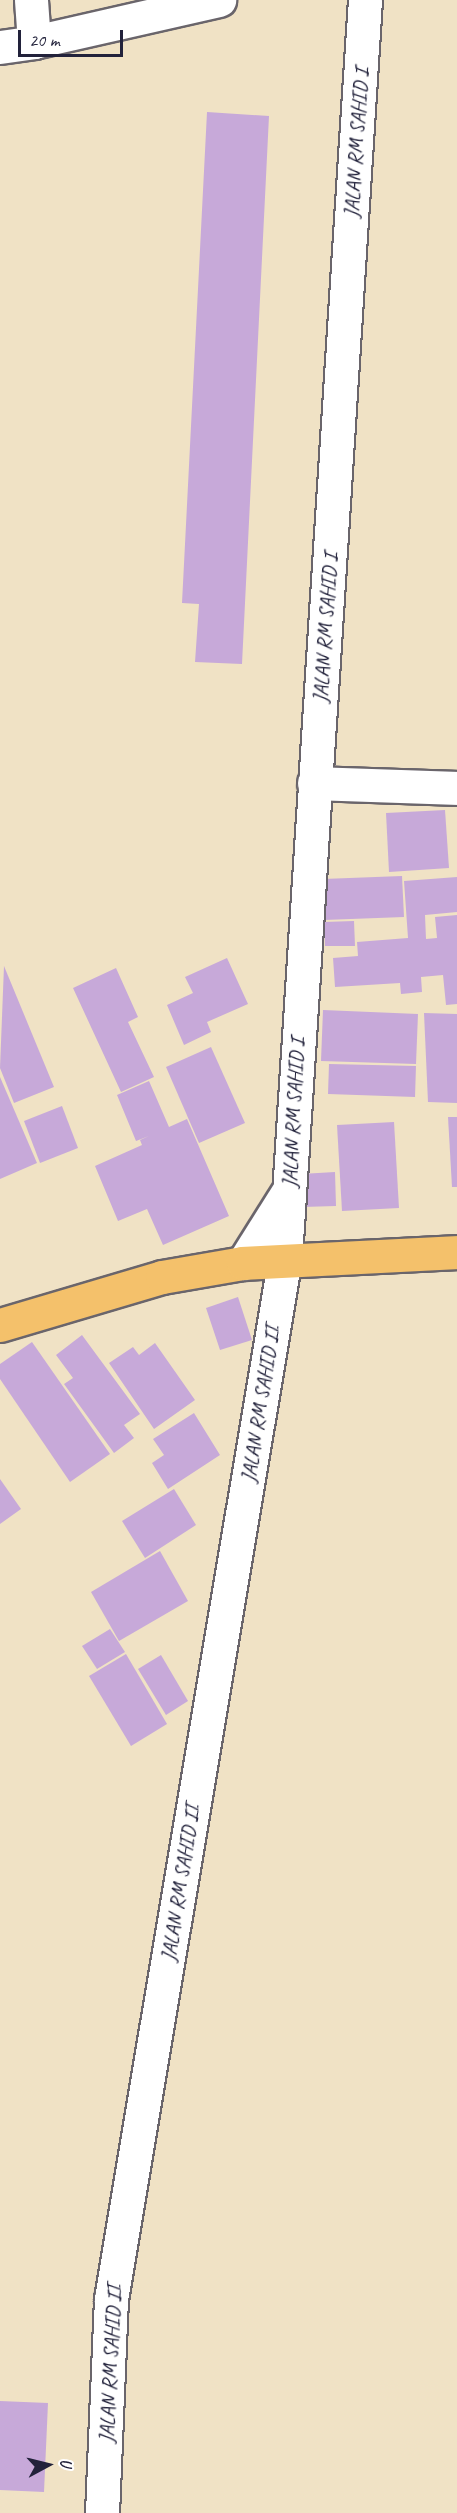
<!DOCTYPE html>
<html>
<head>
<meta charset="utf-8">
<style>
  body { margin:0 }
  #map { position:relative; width:457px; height:2513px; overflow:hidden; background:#f0e2c5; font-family:Caveat,sans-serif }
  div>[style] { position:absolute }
  .building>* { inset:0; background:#c7a9d9 }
  .roads { filter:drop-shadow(2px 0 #6a656b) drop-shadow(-2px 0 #6a656b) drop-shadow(0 2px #6a656b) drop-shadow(0 -2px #6a656b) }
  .minor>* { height:33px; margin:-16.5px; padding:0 16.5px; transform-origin:16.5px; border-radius:16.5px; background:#fff }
  .major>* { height:33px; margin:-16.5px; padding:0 16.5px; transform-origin:16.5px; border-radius:16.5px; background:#f4c16b }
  span { translate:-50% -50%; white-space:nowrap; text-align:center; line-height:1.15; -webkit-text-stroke:5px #fff; paint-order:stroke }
  .street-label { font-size:21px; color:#22223b }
  .north { position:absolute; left:18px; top:2435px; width:60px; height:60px; -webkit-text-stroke:4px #fff; paint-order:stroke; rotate:83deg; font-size:16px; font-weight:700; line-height:24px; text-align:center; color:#22223b }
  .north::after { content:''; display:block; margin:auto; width:21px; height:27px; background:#22223b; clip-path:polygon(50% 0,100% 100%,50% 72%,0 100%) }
  .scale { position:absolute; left:18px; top:30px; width:105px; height:27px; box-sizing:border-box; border:3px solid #22223b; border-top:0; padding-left:8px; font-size:18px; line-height:21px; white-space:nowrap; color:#22223b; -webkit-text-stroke:4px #fff; paint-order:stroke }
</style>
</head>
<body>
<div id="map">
  <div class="building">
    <div style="clip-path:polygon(207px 112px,269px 116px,242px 664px,195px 662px,199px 604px,182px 603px)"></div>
    <div style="clip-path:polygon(445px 810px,449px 868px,389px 872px,386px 813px)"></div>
    <div style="clip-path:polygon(402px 876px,404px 917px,324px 920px,323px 879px)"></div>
    <div style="clip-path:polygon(457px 877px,457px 912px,425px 915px,426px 939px,437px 938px,435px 917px,457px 915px,457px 1004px,446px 1005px,443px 975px,421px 977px,422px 992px,401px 994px,400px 983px,335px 987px,333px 958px,358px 956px,357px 942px,408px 938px,404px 881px)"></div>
    <div style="clip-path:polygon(354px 921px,355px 946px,325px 946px,324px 922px)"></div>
    <div style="clip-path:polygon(227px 958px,248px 1004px,207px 1022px,211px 1032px,184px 1045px,167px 1005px,193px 993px,185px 977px)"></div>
    <div style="clip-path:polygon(4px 966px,54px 1087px,14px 1103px,0 1068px)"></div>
    <div style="clip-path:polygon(116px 968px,138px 1017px,128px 1022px,154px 1077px,121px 1092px,73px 988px)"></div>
    <div style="clip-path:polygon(323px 1010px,418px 1014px,416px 1064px,321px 1061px)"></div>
    <div style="clip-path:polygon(424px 1013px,457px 1014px,457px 1103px,428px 1102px)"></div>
    <div style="clip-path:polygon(211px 1047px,245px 1123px,199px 1143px,166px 1067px)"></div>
    <div style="clip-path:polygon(329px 1064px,416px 1066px,415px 1097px,328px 1094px)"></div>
    <div style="clip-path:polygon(0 1077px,37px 1163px,0 1179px)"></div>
    <div style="clip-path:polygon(149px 1081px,169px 1127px,187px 1119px,229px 1216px,163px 1245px,147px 1209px,118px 1221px,95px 1166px,142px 1145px,140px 1140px,149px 1136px,136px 1141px,117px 1095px)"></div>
    <div style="clip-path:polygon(62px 1106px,78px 1148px,40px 1163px,24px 1121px)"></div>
    <div style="clip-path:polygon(448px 1117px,457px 1117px,457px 1187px,452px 1187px)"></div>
    <div style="clip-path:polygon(394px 1122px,399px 1208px,342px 1211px,337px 1125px)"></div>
    <div style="clip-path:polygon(335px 1172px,336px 1206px,302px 1207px,301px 1174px)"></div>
    <div style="clip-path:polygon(238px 1297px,252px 1340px,220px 1350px,206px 1308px)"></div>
    <div style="clip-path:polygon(82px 1335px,140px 1414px,124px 1425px,134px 1438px,114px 1453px,64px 1384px,73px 1378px,56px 1355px)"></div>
    <div style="clip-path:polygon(32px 1342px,110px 1454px,70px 1482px,0 1379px,0 1364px)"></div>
    <div style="clip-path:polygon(155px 1343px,195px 1400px,154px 1429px,109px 1363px,133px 1347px,139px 1355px)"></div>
    <div style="clip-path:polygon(194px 1413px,220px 1455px,168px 1489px,152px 1463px,164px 1455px,153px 1439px)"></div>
    <div style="clip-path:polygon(0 1479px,21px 1509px,0 1524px)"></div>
    <div style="clip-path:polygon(174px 1489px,196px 1525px,145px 1558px,122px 1521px)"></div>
    <div style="clip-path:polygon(160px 1551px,188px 1601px,119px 1641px,91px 1592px)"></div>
    <div style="clip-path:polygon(110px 1629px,125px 1652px,97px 1669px,82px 1646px)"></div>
    <div style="clip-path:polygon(126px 1654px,167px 1724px,131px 1746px,89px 1676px)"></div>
    <div style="clip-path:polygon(161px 1655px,188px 1701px,166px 1715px,138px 1669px)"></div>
    <div style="clip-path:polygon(0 2401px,48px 2403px,44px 2492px,0 2490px)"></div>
  </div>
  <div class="roads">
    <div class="minor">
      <div style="left:34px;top:42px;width:190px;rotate:-12.8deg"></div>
      <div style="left:0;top:47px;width:34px;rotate:-8deg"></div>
      <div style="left:34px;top:42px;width:42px;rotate:-94.1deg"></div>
      <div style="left:314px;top:783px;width:143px;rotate:2deg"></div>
      <div style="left:243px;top:1263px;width:83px;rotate:-57.8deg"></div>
      <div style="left:102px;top:2513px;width:214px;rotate:-87.6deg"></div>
      <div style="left:111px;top:2299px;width:1056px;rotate:-80.52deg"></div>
      <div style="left:285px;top:1257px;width:1260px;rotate:-86.36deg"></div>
    </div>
    <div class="major">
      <div style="left:0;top:1325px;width:169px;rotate:-16.5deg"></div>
      <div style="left:162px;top:1277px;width:82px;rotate:-9.8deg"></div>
      <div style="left:243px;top:1263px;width:214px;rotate:-2.9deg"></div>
    </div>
  </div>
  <div class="street-label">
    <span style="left:356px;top:143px;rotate:-86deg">JALAN RM SAHID I</span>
    <span style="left:325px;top:628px;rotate:-86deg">JALAN RM SAHID I</span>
    <span style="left:293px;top:1113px;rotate:-87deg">JALAN RM SAHID I</span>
    <span style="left:260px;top:1404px;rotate:-81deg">JALAN RM SAHID II</span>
    <span style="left:180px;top:1883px;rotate:-81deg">JALAN RM SAHID II</span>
    <span style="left:110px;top:2364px;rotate:-87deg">JALAN RM SAHID II</span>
  </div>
  <div class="north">U</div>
  <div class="scale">20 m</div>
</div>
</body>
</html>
